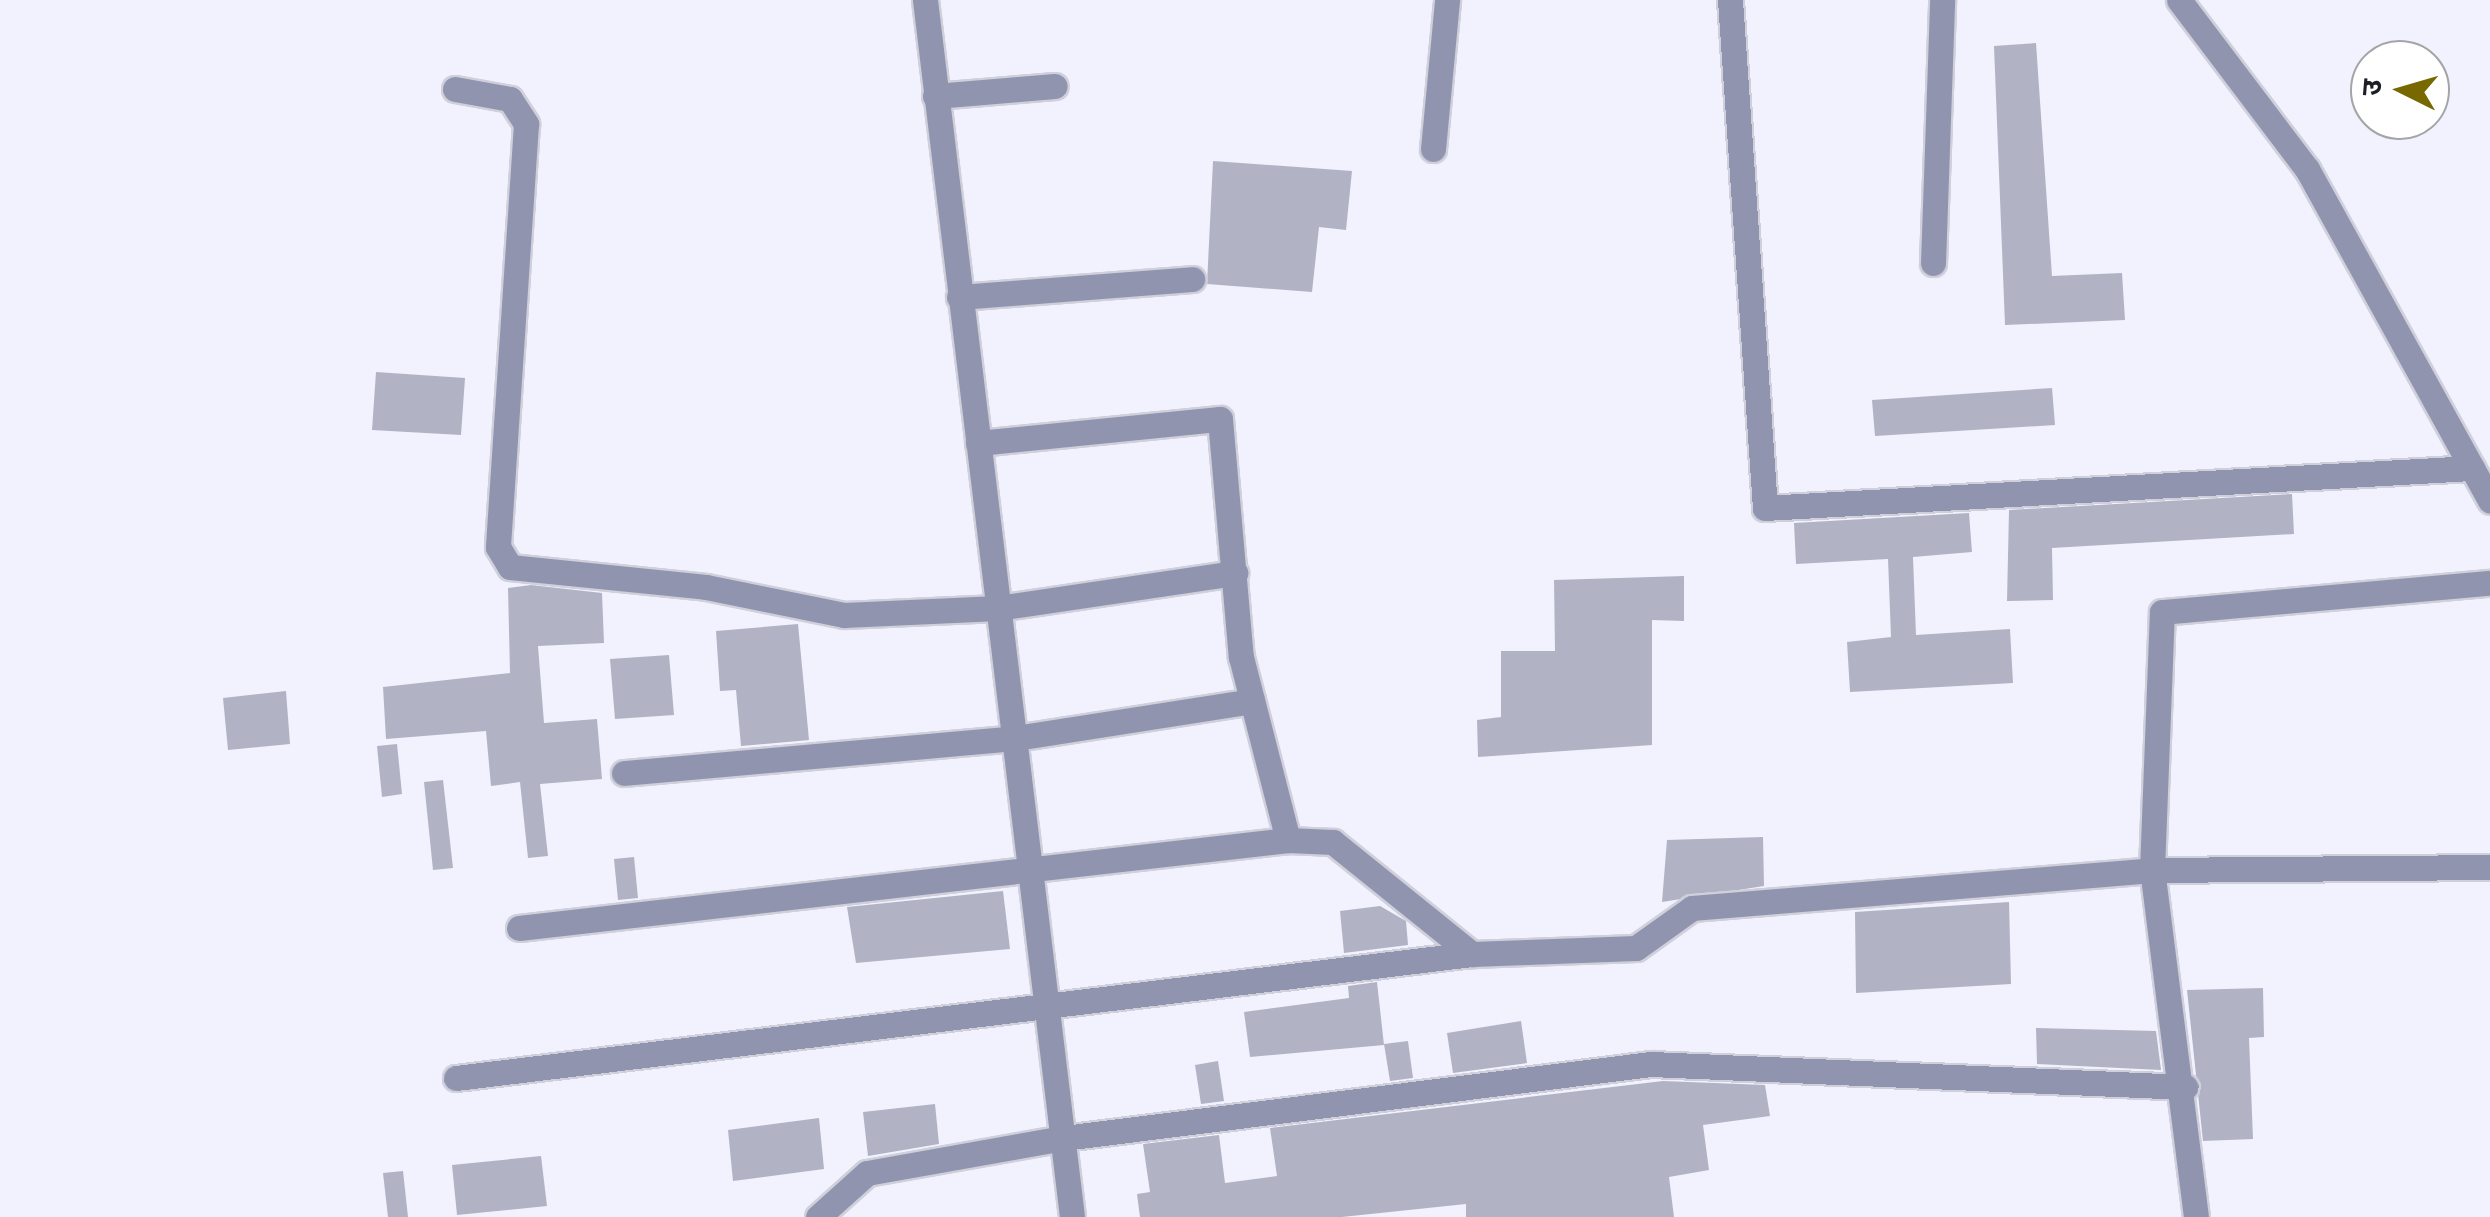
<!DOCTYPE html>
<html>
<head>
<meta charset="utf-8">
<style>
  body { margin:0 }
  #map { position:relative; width:2490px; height:1217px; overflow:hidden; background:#f1f2fe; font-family:"Work Sans","Noto Sans Devanagari",sans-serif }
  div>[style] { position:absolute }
  .building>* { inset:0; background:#b1b3c5 }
  .roads { filter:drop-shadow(2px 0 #cfd0db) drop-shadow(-2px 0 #cfd0db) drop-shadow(0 2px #cfd0db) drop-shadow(0 -2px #cfd0db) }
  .minor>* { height:25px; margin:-12.5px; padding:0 12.5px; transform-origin:12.5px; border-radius:12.5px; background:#9194af }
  span { translate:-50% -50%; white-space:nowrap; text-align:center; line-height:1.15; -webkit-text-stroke:8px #fff; paint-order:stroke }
  .north { position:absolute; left:2350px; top:40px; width:100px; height:100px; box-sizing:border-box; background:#fff; border:2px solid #a5a5a8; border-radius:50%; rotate:275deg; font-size:28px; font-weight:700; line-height:40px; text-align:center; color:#1e1f26 }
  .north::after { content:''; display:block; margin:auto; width:35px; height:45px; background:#776900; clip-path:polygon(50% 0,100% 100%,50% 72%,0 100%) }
</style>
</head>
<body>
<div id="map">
  <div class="building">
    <div style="clip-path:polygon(2036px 43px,2052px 276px,2122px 273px,2125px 320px,2005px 325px,1994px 46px)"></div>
    <div style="clip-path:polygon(1213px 161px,1352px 171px,1346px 230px,1319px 227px,1312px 292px,1207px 284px)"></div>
    <div style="clip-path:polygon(376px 372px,465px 378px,461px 435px,372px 430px)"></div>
    <div style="clip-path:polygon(2052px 388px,2055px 425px,1875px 436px,1872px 400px)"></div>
    <div style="clip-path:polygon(2292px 494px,2294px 534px,2052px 548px,2053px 600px,2007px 601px,2009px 510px)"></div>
    <div style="clip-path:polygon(1969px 513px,1972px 552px,1913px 557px,1916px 635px,2010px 629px,2013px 683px,1850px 692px,1847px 642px,1891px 637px,1888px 559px,1796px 564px,1794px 523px)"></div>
    <div style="clip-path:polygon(1684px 576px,1684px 621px,1652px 620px,1652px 745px,1478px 757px,1477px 720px,1501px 717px,1501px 651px,1555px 651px,1554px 580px)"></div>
    <div style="clip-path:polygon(531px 585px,602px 593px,604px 643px,538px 646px,544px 723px,597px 719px,602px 779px,540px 784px,548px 856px,528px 858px,520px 782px,491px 786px,486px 731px,386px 739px,383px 687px,510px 673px,508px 588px)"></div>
    <div style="clip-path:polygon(798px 624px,809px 740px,741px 746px,736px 690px,720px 691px,716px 631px)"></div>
    <div style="clip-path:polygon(669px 655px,674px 715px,615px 719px,610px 659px)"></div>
    <div style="clip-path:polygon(286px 691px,290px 744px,228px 750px,223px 698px)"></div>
    <div style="clip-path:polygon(397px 744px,402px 794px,382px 797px,377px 746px)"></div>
    <div style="clip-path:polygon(443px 780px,453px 868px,433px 870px,424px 782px)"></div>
    <div style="clip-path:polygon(1763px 837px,1764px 886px,1662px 902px,1667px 840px)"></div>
    <div style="clip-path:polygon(634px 857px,638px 898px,618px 900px,614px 859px)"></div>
    <div style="clip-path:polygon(1003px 891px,1010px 949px,856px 963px,847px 907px)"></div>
    <div style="clip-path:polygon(2009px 902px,2011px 984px,1856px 993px,1855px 912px)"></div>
    <div style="clip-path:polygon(1380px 906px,1406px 921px,1408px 945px,1344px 953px,1340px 911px)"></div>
    <div style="clip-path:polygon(1377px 982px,1384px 1045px,1250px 1057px,1244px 1012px,1349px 998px,1348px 986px)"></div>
    <div style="clip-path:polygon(2263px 988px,2264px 1037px,2249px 1038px,2253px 1139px,2203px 1141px,2187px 990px)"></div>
    <div style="clip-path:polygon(1521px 1021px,1527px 1063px,1453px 1073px,1447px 1033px)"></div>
    <div style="clip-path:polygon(2036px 1028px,2156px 1031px,2161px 1070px,2037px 1064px)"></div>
    <div style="clip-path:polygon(1408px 1041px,1413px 1078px,1390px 1081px,1384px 1044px)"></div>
    <div style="clip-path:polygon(1218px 1061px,1224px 1101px,1201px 1104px,1195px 1065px)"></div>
    <div style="clip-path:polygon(1663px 1081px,1765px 1085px,1770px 1116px,1703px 1125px,1709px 1170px,1669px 1177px,1674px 1217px,1466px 1217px,1466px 1204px,1342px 1217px,1140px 1217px,1137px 1194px,1150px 1192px,1143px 1144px,1219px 1135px,1225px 1183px,1277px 1176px,1270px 1128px)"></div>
    <div style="clip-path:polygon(935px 1104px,939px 1144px,868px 1156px,863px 1112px)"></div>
    <div style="clip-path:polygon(819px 1118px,824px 1169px,733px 1181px,728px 1130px)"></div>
    <div style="clip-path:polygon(541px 1156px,547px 1206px,457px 1215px,452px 1165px)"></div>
    <div style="clip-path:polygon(403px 1171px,408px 1217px,388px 1217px,383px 1173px)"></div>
  </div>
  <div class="roads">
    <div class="minor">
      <div style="left:925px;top:0;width:1226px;rotate:83.11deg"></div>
      <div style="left:1730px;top:0;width:509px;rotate:86.06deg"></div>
      <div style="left:1765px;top:508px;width:708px;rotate:-3.24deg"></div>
      <div style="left:2179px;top:0;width:212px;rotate:52.9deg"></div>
      <div style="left:2307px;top:169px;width:379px;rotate:61.1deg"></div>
      <div style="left:455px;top:89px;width:56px;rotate:10.3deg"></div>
      <div style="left:510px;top:99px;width:30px;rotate:57deg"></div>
      <div style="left:526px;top:124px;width:424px;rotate:93.8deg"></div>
      <div style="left:498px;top:547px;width:23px;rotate:59deg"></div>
      <div style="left:510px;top:567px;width:197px;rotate:5.8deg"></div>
      <div style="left:706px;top:587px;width:141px;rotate:11.5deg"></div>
      <div style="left:844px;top:615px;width:154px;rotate:-2.6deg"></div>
      <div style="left:998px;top:608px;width:240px;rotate:-8.4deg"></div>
      <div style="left:935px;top:96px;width:120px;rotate:-4.8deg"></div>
      <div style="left:1433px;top:149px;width:150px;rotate:-84.6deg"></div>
      <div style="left:1933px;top:263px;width:263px;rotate:-88deg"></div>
      <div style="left:959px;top:297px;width:234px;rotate:-4.4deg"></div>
      <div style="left:978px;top:443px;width:243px;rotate:-5.7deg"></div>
      <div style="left:1220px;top:419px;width:239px;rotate:85deg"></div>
      <div style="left:1241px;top:657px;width:189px;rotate:75.6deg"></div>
      <div style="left:624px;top:773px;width:394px;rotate:-5.1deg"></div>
      <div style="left:1016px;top:738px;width:239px;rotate:-8.9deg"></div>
      <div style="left:519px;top:928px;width:774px;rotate:-6.53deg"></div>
      <div style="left:1288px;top:840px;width:45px;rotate:2.5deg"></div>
      <div style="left:1333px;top:842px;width:179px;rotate:38.9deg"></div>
      <div style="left:456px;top:1078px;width:1024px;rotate:-6.96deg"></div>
      <div style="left:1472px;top:954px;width:164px;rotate:-2.1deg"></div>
      <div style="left:1636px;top:948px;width:69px;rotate:-35.5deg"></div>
      <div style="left:1692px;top:908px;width:462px;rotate:-4.7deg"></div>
      <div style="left:2152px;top:870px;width:338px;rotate:-0.5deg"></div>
      <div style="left:818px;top:1217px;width:66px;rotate:-41.9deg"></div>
      <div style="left:867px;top:1173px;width:200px;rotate:-10.1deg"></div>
      <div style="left:1064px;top:1138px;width:592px;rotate:-7.19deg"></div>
      <div style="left:1651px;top:1064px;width:535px;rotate:2.46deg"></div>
      <div style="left:2196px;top:1217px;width:350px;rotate:-97.2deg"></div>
      <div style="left:2152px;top:870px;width:258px;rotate:-87.8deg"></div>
      <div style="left:2162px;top:612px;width:329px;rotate:-5.1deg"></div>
    </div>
  </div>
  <div class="north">उ</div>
</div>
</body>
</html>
